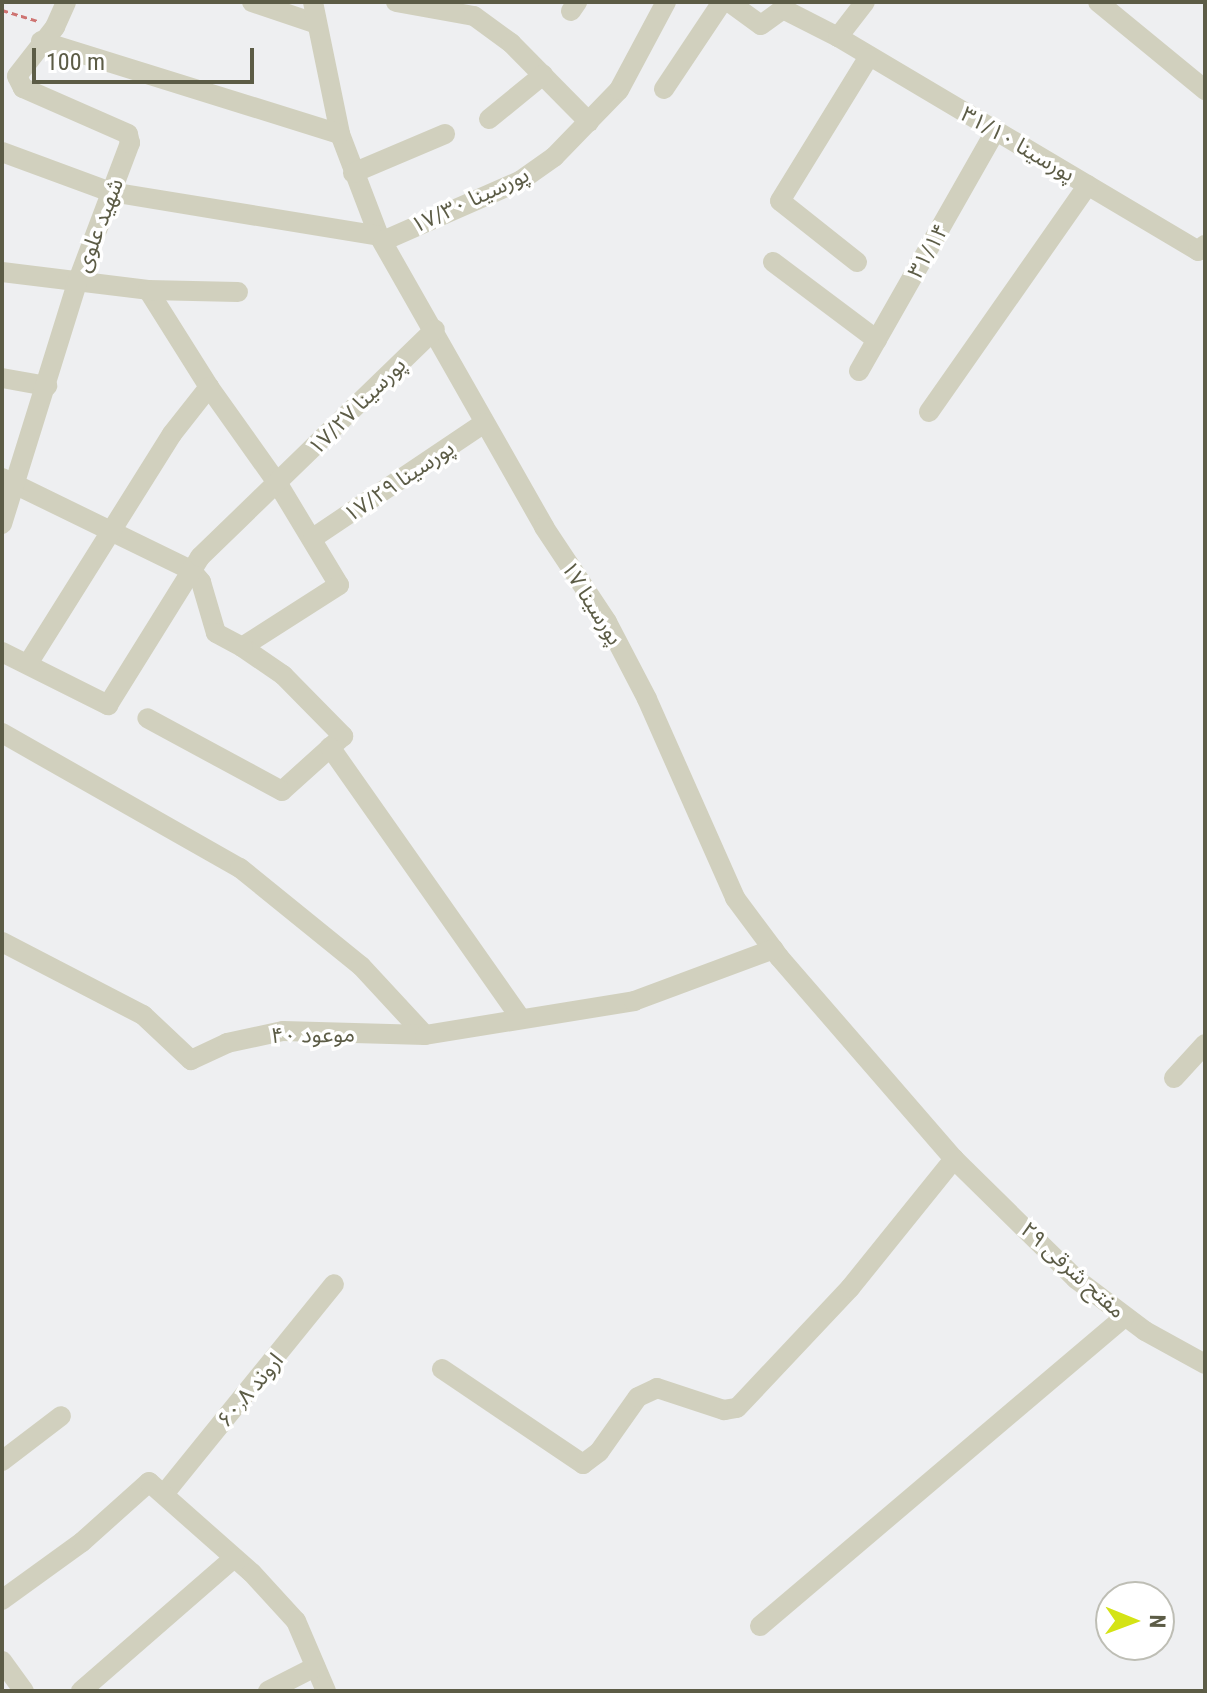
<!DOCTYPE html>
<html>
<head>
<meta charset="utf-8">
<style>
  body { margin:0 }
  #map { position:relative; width:1207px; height:1693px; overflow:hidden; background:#eeeff1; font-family:"Roboto Condensed","Noto Sans Arabic",sans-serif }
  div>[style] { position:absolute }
  .path>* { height:3px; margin-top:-1.5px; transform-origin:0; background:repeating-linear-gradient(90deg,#ce7472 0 6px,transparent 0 10px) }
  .minor>* { height:20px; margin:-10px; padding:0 10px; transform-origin:10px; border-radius:10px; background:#d1d0be }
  span { translate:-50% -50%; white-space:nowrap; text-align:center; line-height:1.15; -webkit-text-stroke:7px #fff; paint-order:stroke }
  .street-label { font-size:22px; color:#5c5c46 }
  .frame { position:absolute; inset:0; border:4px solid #5c5c46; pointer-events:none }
  .north { position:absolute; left:1095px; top:1581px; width:80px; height:80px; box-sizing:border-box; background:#fff; border:2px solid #bebeb5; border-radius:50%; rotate:91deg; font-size:22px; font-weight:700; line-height:32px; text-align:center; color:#5c5c46 }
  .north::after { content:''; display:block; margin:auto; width:28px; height:36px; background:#d4e315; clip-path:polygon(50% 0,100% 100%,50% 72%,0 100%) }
  .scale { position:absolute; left:32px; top:48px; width:222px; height:36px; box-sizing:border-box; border:4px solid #5c5c46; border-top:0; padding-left:10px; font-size:24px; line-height:28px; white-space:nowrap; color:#5c5c46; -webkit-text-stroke:6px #fff; paint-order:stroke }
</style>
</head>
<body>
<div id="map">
  <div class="path">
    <div style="left:2px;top:10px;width:37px;rotate:17deg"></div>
  </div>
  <div class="minor">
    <div style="left:252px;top:2px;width:65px;rotate:18.7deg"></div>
    <div style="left:313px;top:2px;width:135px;rotate:78.4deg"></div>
    <div style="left:340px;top:134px;width:109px;rotate:69.1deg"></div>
    <div style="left:379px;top:236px;width:335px;rotate:60.4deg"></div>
    <div style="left:544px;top:527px;width:114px;rotate:56.4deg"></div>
    <div style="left:607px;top:622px;width:87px;rotate:62.5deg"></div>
    <div style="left:647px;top:699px;width:218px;rotate:66.1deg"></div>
    <div style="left:735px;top:898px;width:74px;rotate:53.3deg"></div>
    <div style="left:779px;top:957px;width:267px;rotate:49.1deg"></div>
    <div style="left:954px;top:1159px;width:171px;rotate:44.5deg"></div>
    <div style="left:1076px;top:1279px;width:86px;rotate:37deg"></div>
    <div style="left:1145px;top:1331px;width:68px;rotate:28.8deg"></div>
    <div style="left:396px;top:2px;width:79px;rotate:10.2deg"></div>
    <div style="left:474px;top:16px;width:46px;rotate:36.1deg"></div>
    <div style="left:511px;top:43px;width:111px;rotate:45.4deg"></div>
    <div style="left:729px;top:2px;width:39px;rotate:36deg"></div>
    <div style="left:761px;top:25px;width:27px;rotate:-36deg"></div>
    <div style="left:783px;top:9px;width:62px;rotate:27deg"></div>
    <div style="left:838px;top:37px;width:44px;rotate:-52.4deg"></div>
    <div style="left:1098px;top:2px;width:139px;rotate:39.4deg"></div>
    <div style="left:571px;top:11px;width:11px;rotate:-56deg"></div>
    <div style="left:838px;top:37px;width:419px;rotate:30.7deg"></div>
    <div style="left:1198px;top:251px;width:9px;rotate:-41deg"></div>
    <div style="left:41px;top:41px;width:313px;rotate:17.3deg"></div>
    <div style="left:664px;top:89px;width:105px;rotate:-56.3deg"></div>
    <div style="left:489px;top:119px;width:70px;rotate:-39.2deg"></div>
    <div style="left:2px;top:152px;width:116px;rotate:20.2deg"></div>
    <div style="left:111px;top:192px;width:272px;rotate:9.3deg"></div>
    <div style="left:353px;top:173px;width:100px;rotate:-23deg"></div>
    <div style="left:383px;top:241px;width:150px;rotate:-23.7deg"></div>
    <div style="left:520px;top:181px;width:42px;rotate:-35.2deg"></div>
    <div style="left:554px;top:157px;width:93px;rotate:-45.9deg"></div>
    <div style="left:619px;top:90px;width:100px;rotate:-61.9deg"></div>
    <div style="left:773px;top:262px;width:130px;rotate:36.9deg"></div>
    <div style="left:857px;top:262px;width:98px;rotate:-141.6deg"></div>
    <div style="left:780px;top:201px;width:168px;rotate:-58.4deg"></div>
    <div style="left:2px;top:272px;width:147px;rotate:7deg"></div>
    <div style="left:148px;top:290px;width:115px;rotate:57.8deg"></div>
    <div style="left:209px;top:387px;width:119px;rotate:54.6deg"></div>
    <div style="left:278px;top:484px;width:118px;rotate:58.9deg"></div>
    <div style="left:339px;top:585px;width:115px;rotate:147.4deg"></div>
    <div style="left:242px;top:647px;width:50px;rotate:34.3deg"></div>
    <div style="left:283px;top:675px;width:86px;rotate:45.5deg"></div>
    <div style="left:343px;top:736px;width:82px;rotate:138deg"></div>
    <div style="left:282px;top:791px;width:153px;rotate:-151.6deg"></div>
    <div style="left:148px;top:290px;width:90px;rotate:1.3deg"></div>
    <div style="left:859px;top:371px;width:277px;rotate:-60.4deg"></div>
    <div style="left:2px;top:378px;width:46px;rotate:10.1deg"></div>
    <div style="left:929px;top:412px;width:277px;rotate:-55deg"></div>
    <div style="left:2px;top:478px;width:210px;rotate:26deg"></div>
    <div style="left:191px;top:570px;width:16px;rotate:50deg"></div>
    <div style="left:201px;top:582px;width:53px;rotate:73.6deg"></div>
    <div style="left:216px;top:633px;width:30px;rotate:28deg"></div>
    <div style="left:2px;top:524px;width:252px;rotate:-72.7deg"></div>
    <div style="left:77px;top:283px;width:150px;rotate:-69.3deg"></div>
    <div style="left:130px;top:143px;width:9px;rotate:-103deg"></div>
    <div style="left:128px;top:134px;width:115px;rotate:-156.3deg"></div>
    <div style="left:23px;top:88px;width:13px;rotate:-117deg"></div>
    <div style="left:17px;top:76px;width:62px;rotate:-52.2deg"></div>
    <div style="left:55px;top:27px;width:27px;rotate:-66deg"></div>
    <div style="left:313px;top:538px;width:206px;rotate:-33.9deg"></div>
    <div style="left:2px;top:652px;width:119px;rotate:26.6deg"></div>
    <div style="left:108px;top:705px;width:174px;rotate:-58.1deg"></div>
    <div style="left:200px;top:557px;width:327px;rotate:-44.1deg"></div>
    <div style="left:29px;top:662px;width:269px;rotate:-57.9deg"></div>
    <div style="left:172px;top:434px;width:60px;rotate:-51.8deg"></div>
    <div style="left:2px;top:733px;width:274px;rotate:29.6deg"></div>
    <div style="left:240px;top:868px;width:156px;rotate:39deg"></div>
    <div style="left:361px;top:966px;width:94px;rotate:47.2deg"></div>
    <div style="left:330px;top:747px;width:329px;rotate:54.9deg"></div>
    <div style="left:2px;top:942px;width:159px;rotate:27.4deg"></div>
    <div style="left:143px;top:1015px;width:66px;rotate:43.2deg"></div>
    <div style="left:191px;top:1060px;width:40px;rotate:-25deg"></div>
    <div style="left:227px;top:1043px;width:57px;rotate:-12.1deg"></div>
    <div style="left:283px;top:1031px;width:142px;rotate:1.6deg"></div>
    <div style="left:425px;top:1035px;width:212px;rotate:-9.2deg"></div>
    <div style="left:634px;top:1001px;width:149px;rotate:-20.4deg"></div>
    <div style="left:1174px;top:1078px;width:46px;rotate:-47.6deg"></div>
    <div style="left:442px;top:1369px;width:170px;rotate:34deg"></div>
    <div style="left:583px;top:1464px;width:20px;rotate:-37deg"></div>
    <div style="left:599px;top:1452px;width:67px;rotate:-54.7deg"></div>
    <div style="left:638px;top:1397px;width:21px;rotate:-25deg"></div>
    <div style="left:657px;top:1388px;width:71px;rotate:18.2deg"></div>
    <div style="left:724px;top:1410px;width:13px;rotate:-9deg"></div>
    <div style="left:737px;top:1408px;width:165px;rotate:-46.7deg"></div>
    <div style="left:850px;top:1288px;width:166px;rotate:-51.1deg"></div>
    <div style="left:2px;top:1461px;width:74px;rotate:-37.3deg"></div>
    <div style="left:164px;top:1494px;width:270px;rotate:-51deg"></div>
    <div style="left:2px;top:1600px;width:99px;rotate:-35.9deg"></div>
    <div style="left:82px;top:1542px;width:90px;rotate:-41.8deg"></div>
    <div style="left:149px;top:1482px;width:137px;rotate:41.5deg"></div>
    <div style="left:252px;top:1573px;width:65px;rotate:47.5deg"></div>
    <div style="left:296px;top:1621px;width:76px;rotate:66.8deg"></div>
    <div style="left:760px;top:1626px;width:478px;rotate:-40.3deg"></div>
    <div style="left:2px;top:1661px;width:37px;rotate:54deg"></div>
    <div style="left:81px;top:1691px;width:203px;rotate:-41deg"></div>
    <div style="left:268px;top:1691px;width:53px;rotate:-27.1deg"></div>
  </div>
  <div class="street-label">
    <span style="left:1018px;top:144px;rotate:30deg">پورسینا ۳۱/۱۰</span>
    <span style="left:470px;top:200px;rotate:-25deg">پورسینا ۱۷/۳۰</span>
    <span style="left:99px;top:225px;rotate:-69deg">شهید علوی</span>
    <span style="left:928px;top:251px;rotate:-60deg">۳۱/۱۴</span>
    <span style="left:357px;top:406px;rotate:-45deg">پورسینا ۱۷/۲۷</span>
    <span style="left:399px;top:481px;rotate:-34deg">پورسینا ۱۷/۲۹</span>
    <span style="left:592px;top:603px;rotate:58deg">پورسینا ۱۷</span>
    <span style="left:313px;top:1035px;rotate:-1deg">موعود ۴۰</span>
    <span style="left:1073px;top:1270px;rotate:42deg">مفتح شرقی ۲۹</span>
    <span style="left:250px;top:1390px;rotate:-50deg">اروند ۶۰٫۸</span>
  </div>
  <div class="frame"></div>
  <div class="north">N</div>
  <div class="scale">100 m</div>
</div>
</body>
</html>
